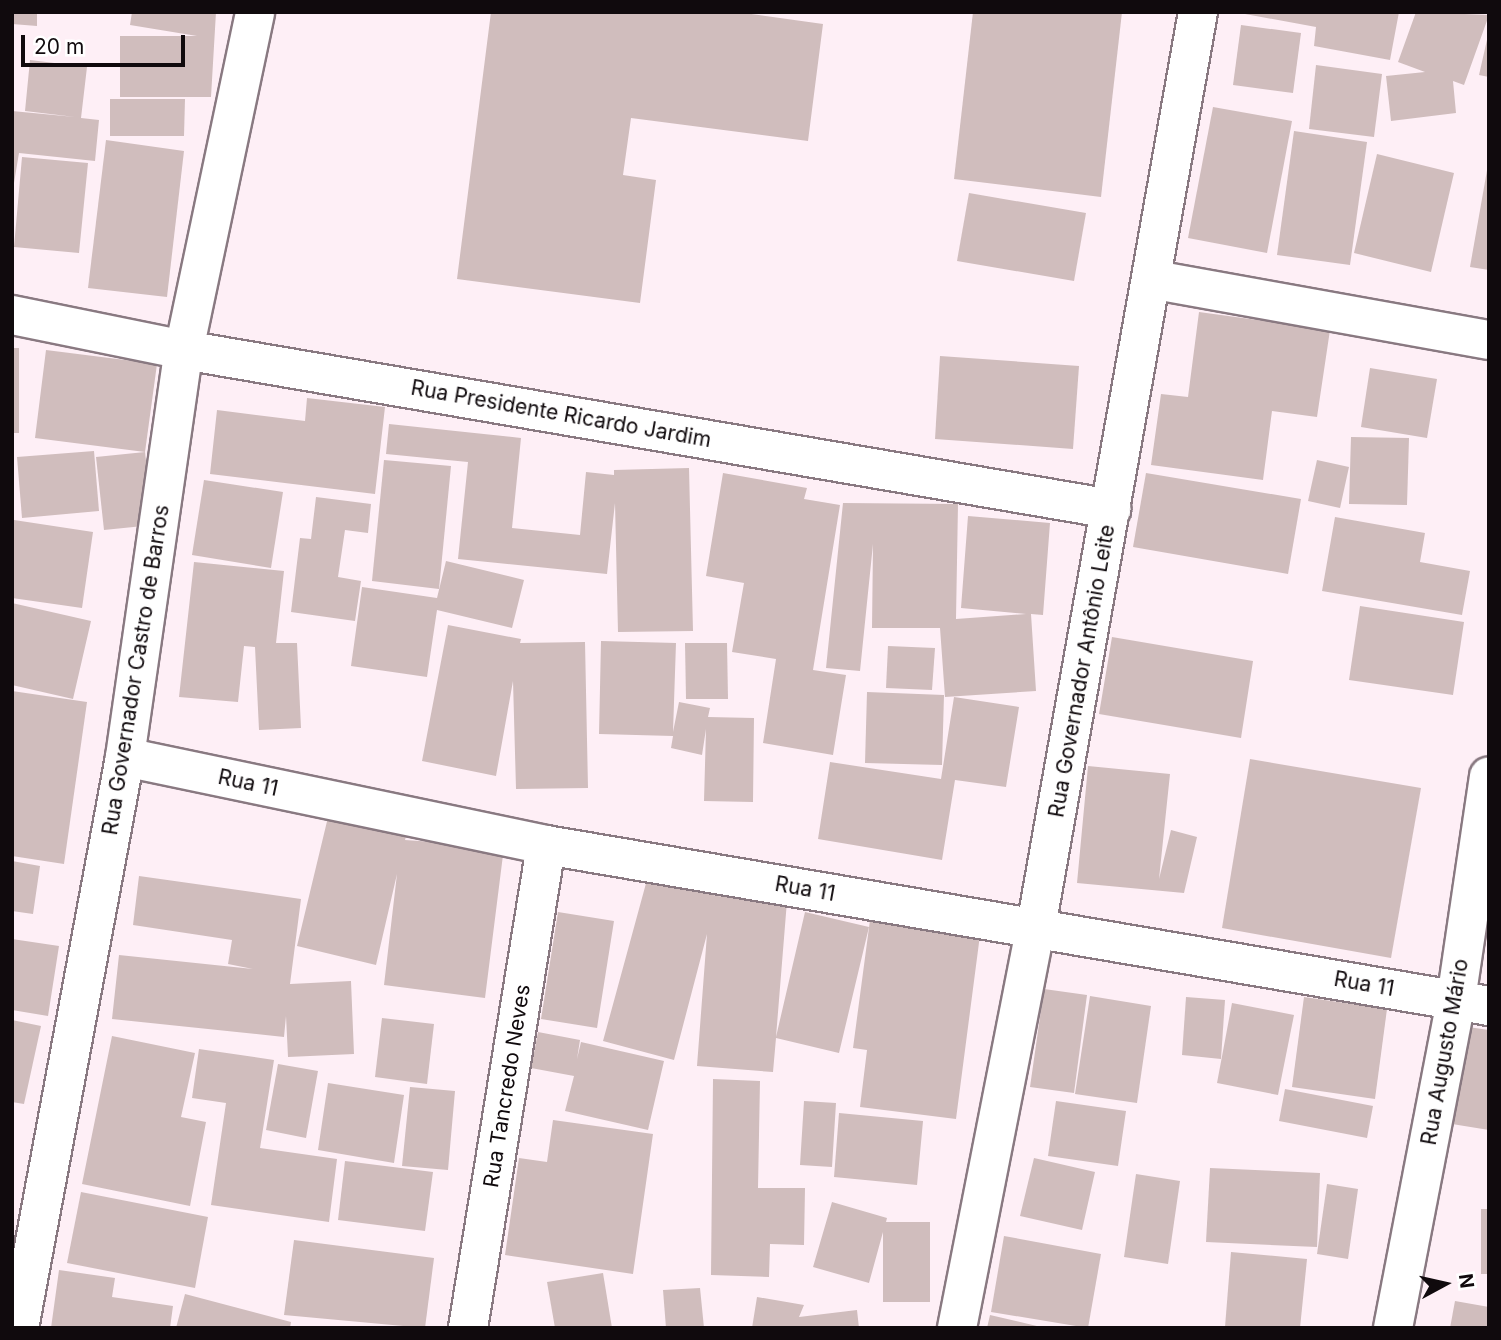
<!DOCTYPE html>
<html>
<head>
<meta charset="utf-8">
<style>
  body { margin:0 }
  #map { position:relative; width:1501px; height:1340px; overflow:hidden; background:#feeff6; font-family:Inter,sans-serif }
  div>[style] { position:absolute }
  .building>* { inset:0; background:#d0bdbd }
  .roads { filter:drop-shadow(2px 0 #897981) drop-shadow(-2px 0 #897981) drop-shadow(0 2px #897981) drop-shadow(0 -2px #897981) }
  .minor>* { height:38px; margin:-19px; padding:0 19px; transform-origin:19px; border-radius:19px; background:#fff }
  span { translate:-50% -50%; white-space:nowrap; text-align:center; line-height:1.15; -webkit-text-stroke:6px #fff; paint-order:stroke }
  .street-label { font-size:21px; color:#100a0d }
  .frame { position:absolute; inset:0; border:14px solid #100a0d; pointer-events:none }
  .north { position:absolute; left:1410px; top:1249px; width:70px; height:70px; -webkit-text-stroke:5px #fff; paint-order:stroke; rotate:82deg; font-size:19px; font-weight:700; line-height:28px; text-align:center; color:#100a0d }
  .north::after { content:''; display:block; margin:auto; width:24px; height:32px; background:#100a0d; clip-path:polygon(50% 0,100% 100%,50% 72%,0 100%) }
  .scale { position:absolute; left:21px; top:35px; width:164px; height:32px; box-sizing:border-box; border:4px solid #100a0d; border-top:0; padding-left:9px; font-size:21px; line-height:24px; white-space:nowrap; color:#100a0d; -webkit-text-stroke:5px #fff; paint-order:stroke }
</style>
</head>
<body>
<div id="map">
  <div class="building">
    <div style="clip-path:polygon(12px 12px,37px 12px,37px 26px,12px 24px)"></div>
    <div style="clip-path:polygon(132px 12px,216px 12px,211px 97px,120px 97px,120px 36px,197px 36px,130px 25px)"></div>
    <div style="clip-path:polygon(491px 12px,737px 12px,823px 24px,808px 141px,631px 118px,623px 175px,656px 180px,640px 303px,457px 279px)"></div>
    <div style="clip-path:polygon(973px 12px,1122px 12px,1101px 197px,954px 179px)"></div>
    <div style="clip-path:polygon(1399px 12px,1390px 60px,1314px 46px,1316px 27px,1245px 14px)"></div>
    <div style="clip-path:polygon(1416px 12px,1489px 15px,1464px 85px,1453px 81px,1456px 113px,1391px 121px,1386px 76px,1425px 72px,1398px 62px)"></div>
    <div style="clip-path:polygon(1241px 25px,1301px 33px,1293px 93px,1233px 85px)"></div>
    <div style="clip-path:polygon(1489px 31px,1489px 77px,1479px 75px)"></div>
    <div style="clip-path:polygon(30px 60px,87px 67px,81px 118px,99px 120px,95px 161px,19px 153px,12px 195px,12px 111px,75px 117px,25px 111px)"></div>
    <div style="clip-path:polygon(1316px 65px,1382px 74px,1374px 137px,1309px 129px)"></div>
    <div style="clip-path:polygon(110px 99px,185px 99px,184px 136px,110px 136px)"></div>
    <div style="clip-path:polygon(1213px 107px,1292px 121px,1267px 253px,1188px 238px)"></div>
    <div style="clip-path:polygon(1294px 131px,1367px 142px,1350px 265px,1277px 255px)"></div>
    <div style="clip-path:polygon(106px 140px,184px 151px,167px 297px,88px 288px)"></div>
    <div style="clip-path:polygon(1377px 154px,1454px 173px,1431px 272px,1354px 253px)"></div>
    <div style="clip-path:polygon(22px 157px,88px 163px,79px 253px,14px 247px)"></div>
    <div style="clip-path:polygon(1489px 159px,1489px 270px,1470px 267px)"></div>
    <div style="clip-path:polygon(969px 193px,1086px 213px,1074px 281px,957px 261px)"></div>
    <div style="clip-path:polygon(1199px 312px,1330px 330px,1317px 417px,1272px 411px,1263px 480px,1151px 465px,1161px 394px,1188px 397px)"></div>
    <div style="clip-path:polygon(12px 348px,19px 348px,19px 433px,12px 433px)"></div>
    <div style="clip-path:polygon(46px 350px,157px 364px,145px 452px,35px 438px)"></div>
    <div style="clip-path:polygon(940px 356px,1079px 366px,1073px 449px,935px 439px)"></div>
    <div style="clip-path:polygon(1370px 368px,1437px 379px,1427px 438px,1361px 427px)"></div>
    <div style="clip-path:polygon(307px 398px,385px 407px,375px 494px,210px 474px,217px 410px,305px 421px)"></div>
    <div style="clip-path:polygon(389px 424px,521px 438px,512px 528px,580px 535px,586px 472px,614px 475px,614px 470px,689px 468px,693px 631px,618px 632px,615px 503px,607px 574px,458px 559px,468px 462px,386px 454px)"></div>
    <div style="clip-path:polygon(1351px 437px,1409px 438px,1407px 505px,1349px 504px)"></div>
    <div style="clip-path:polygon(94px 451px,99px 511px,22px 518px,17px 457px)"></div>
    <div style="clip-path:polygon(145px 452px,153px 525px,104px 530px,96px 457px)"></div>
    <div style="clip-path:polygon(384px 460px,451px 466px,439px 589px,372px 581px)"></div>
    <div style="clip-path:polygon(1317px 460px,1349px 467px,1340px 508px,1308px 501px)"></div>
    <div style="clip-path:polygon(723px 473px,807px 488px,804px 499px,840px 505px,813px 670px,846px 675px,833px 755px,763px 743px,776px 659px,732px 652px,744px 583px,706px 576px)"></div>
    <div style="clip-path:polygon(1146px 473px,1301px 499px,1288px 574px,1133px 547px)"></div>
    <div style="clip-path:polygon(204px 480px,283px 492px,271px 568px,192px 555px)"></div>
    <div style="clip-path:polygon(316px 497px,371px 504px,368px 533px,345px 530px,338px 577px,361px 581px,355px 621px,291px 612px,300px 538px,311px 539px)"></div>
    <div style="clip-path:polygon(843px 503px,958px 504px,956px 619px,1026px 614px,961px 608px,968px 516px,1050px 523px,1043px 615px,1031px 614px,1036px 691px,945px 697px,940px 628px,872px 628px,873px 544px,860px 671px,826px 668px)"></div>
    <div style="clip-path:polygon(1335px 517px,1425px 533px,1420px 562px,1470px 571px,1462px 615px,1322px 591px)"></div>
    <div style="clip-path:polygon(14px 520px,93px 532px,82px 608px,12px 598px)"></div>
    <div style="clip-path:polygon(446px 561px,524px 580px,512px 628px,437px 610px,427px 677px,351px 666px,362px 587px,437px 598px)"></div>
    <div style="clip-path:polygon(194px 562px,284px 571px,276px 643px,297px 643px,301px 728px,259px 730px,255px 647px,244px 646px,238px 702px,179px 697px)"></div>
    <div style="clip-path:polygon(12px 603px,91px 621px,73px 699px,12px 685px)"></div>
    <div style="clip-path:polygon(1360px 606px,1464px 622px,1453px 695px,1349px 680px)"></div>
    <div style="clip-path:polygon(448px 625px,521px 639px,520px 643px,585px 642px,588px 788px,516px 789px,513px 681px,496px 776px,422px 761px)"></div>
    <div style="clip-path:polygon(1112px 637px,1253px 661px,1241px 738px,1099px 714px)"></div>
    <div style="clip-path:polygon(601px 641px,676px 643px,673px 732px,679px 702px,710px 708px,708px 717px,754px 718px,753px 802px,704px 801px,706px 729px,702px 755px,671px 748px,673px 736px,599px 734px)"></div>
    <div style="clip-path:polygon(685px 643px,727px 643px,728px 699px,686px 699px)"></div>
    <div style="clip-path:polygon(888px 646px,935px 648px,932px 690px,886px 688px)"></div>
    <div style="clip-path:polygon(12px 691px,87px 702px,64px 864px,12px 856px)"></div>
    <div style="clip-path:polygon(867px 692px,944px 695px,942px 765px,865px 763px)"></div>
    <div style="clip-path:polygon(954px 697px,1019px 707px,1006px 787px,955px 780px,942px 860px,818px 839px,830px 762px,941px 779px)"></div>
    <div style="clip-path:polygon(1250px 759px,1421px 788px,1391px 958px,1222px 928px)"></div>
    <div style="clip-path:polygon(1088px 766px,1170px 774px,1159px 879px,1171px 830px,1197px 837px,1184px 893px,1077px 883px)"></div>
    <div style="clip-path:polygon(329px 813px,407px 833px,405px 840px,504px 847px,485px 998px,384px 985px,397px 874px,376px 965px,297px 946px)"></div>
    <div style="clip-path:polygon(12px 861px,40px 866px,33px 914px,12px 911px)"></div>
    <div style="clip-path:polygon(139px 876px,301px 899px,290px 984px,351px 981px,354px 1054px,288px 1057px,286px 1016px,284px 1037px,112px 1019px,119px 955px,253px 969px,228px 964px,232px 940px,133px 925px)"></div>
    <div style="clip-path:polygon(648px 876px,717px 896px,787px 901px,776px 1037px,805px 912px,869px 927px,839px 1053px,776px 1038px,773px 1072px,697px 1066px,707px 934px,674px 1060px,603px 1041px)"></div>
    <div style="clip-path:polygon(558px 912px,614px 921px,597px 1028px,541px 1019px)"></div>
    <div style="clip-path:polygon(870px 920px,980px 935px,956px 1119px,860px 1107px,867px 1050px,853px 1048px)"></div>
    <div style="clip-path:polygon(12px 939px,59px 946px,48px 1016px,12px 1010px)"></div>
    <div style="clip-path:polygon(1044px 989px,1087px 995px,1074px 1093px,1030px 1087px)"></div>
    <div style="clip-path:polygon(1090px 996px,1151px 1006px,1137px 1103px,1075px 1094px)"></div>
    <div style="clip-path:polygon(1186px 997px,1225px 1000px,1221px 1059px,1182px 1055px)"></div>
    <div style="clip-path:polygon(1304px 997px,1387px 1009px,1375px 1099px,1292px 1087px)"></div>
    <div style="clip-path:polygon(1232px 1003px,1294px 1015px,1278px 1095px,1217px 1083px)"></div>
    <div style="clip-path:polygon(382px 1018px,434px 1024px,427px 1084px,375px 1077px)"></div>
    <div style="clip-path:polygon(12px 1020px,41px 1026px,24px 1104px,12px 1102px)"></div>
    <div style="clip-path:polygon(1468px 1027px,1489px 1030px,1489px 1130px,1452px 1124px)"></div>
    <div style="clip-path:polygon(538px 1032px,580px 1040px,577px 1059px,581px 1042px,664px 1061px,648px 1130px,565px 1111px,574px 1076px,531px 1068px)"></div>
    <div style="clip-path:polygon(112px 1036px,195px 1053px,181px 1117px,206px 1122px,190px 1206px,82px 1184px)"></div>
    <div style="clip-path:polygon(199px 1049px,274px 1060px,260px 1148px,337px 1159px,329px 1222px,211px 1205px,226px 1103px,192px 1098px)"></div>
    <div style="clip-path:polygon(278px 1064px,318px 1071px,306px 1138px,266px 1130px)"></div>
    <div style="clip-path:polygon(713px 1079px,760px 1081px,758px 1188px,805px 1188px,804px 1245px,770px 1244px,769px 1277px,711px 1275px)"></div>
    <div style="clip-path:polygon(328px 1083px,404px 1095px,394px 1163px,318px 1150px)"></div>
    <div style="clip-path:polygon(410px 1087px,455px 1091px,448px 1170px,402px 1166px)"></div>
    <div style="clip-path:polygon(1285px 1089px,1373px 1106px,1367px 1138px,1279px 1121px)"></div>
    <div style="clip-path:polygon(804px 1101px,836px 1103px,832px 1167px,800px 1165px)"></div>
    <div style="clip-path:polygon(1056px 1101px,1126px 1111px,1118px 1166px,1048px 1156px)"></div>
    <div style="clip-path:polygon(839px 1113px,923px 1121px,917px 1185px,834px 1177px)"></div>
    <div style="clip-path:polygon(553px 1120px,653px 1134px,633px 1274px,505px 1255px,519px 1158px,547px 1162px)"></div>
    <div style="clip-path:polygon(1034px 1158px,1095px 1172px,1082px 1230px,1020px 1216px)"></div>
    <div style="clip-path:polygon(345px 1161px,433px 1172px,425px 1231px,338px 1220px)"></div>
    <div style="clip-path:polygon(1210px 1168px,1320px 1173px,1317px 1247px,1206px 1242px)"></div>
    <div style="clip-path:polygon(1136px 1174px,1180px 1181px,1168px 1264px,1124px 1257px)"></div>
    <div style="clip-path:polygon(1327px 1184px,1358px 1189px,1348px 1259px,1317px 1254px)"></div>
    <div style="clip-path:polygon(81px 1192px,208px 1217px,195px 1288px,67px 1263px)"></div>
    <div style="clip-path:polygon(832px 1202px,887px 1218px,886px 1222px,930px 1222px,930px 1302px,883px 1302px,883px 1232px,869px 1283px,813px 1267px)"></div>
    <div style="clip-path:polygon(1481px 1209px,1489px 1209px,1489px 1274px,1481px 1274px)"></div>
    <div style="clip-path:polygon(1004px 1236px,1101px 1254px,1088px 1328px,991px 1312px)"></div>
    <div style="clip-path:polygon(294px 1240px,434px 1258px,425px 1328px,284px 1315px)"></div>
    <div style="clip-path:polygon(1231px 1252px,1307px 1259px,1300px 1328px,1225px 1327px)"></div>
    <div style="clip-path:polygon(59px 1270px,115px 1278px,112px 1297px,173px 1306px,170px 1328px,51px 1328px)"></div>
    <div style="clip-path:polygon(603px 1273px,612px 1328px,555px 1328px,547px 1282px)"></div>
    <div style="clip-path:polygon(700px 1288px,704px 1328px,666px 1328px,663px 1290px)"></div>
    <div style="clip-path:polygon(185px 1294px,291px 1322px,290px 1328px,176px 1328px)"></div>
    <div style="clip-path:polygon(757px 1297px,804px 1305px,799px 1317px,857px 1310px,859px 1328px,752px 1328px)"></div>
    <div style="clip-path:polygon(1455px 1301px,1489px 1307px,1489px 1328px,1450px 1328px)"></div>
    <div style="clip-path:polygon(990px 1315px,1041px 1327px,1041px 1328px,987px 1328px)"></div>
  </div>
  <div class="roads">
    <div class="minor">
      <div style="left:1155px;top:280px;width:339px;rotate:10.2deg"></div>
      <div style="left:12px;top:315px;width:176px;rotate:11.5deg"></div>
      <div style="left:184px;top:350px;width:941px;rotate:9.73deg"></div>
      <div style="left:125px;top:757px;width:430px;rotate:11.8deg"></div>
      <div style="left:546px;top:845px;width:957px;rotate:9.69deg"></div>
      <div style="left:19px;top:1328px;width:581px;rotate:-79.48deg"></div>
      <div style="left:125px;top:757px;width:411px;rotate:-81.8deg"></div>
      <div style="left:184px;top:350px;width:345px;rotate:-78.1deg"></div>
      <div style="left:468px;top:1328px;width:489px;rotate:-80.8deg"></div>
      <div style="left:957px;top:1328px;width:409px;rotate:-78.9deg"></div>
      <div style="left:1036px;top:927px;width:929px;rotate:-79.96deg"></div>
      <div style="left:1393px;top:1328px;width:334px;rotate:-79.1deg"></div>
      <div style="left:1456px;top:1000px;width:226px;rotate:-81.6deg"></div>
    </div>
  </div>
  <div class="street-label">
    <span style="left:561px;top:414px;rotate:10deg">Rua Presidente Ricardo Jardim</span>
    <span style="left:136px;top:670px;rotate:-81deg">Rua Governador Castro de Barros</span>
    <span style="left:1082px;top:671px;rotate:-80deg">Rua Governador Antônio Leite</span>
    <span style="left:248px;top:783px;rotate:12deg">Rua 11</span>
    <span style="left:805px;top:889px;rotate:10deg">Rua 11</span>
    <span style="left:1364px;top:984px;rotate:10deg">Rua 11</span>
    <span style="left:1445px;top:1052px;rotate:-80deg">Rua Augusto Mário</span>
    <span style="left:507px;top:1086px;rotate:-81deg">Rua Tancredo Neves</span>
  </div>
  <div class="frame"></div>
  <div class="north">N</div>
  <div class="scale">20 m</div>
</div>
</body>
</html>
